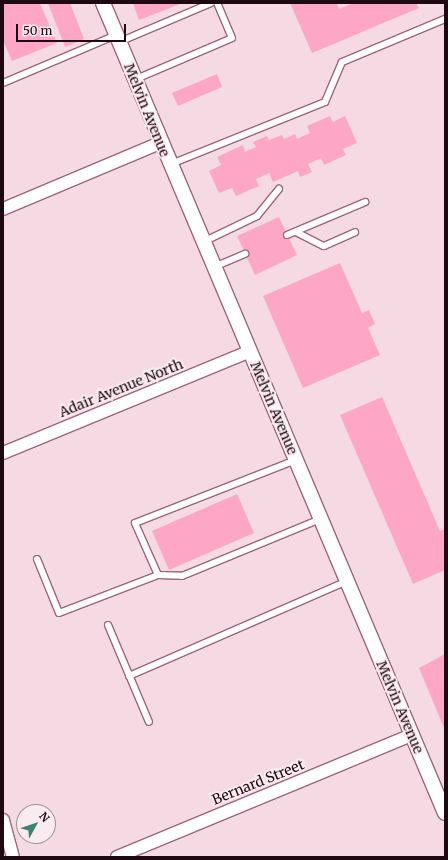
<!DOCTYPE html>
<html>
<head>
<meta charset="utf-8">
<style>
  body { margin:0 }
  #map { position:relative; width:448px; height:860px; overflow:hidden; background:#f6dae3; font-family:Merriweather,serif }
  div>[style] { position:absolute }
  .building>* { inset:0; background:#fea6c6 }
  .roads { filter:drop-shadow(1px 0 #a0647a) drop-shadow(-1px 0 #a0647a) drop-shadow(0 1px #a0647a) drop-shadow(0 -1px #a0647a) }
  .service>* { height:6px; margin:-3px; padding:0 3px; transform-origin:3px; border-radius:3px; background:#fff }
  .minor>* { height:12px; margin:-6px; padding:0 6px; transform-origin:6px; border-radius:6px; background:#fff }
  .tertiary>* { height:14px; margin:-7px; padding:0 7px; transform-origin:7px; border-radius:7px; background:#fff }
  span { translate:-50% -50%; white-space:nowrap; text-align:center; line-height:1.15; -webkit-text-stroke:4px #faebf0; paint-order:stroke }
  .street-label { font-size:14px; color:#1e0811 }
  .frame { position:absolute; inset:0; border:4px solid #1e0811; pointer-events:none }
  .north { position:absolute; left:16px; top:804px; width:40px; height:40px; box-sizing:border-box; background:#faebf0; border:1px solid #a29097; border-radius:50%; rotate:50deg; font-size:11px; font-weight:700; line-height:16px; text-align:center; color:#1e0811 }
  .north::after { content:''; display:block; margin:auto; width:14px; height:18px; background:#408273; clip-path:polygon(50% 0,100% 100%,50% 72%,0 100%) }
  .scale { position:absolute; left:16px; top:24px; width:110px; height:18px; box-sizing:border-box; border:2px solid #1e0811; border-top:0; padding-left:5px; font-size:12px; line-height:14px; white-space:nowrap; color:#1e0811; -webkit-text-stroke:3px #faebf0; paint-order:stroke }
</style>
</head>
<body>
<div id="map">
  <div class="building">
    <div style="clip-path:polygon(3px 3px,40px 3px,57px 43px,12px 61px,3px 40px)"></div>
    <div style="clip-path:polygon(48px 3px,70px 3px,84px 39px,65px 47px)"></div>
    <div style="clip-path:polygon(133px 3px,183px 3px,139px 20px)"></div>
    <div style="clip-path:polygon(290px 3px,337px 3px,339px 9px,353px 3px,416px 3px,419px 8px,312px 53px)"></div>
    <div style="clip-path:polygon(217px 74px,222px 87px,178px 106px,172px 93px)"></div>
    <div style="clip-path:polygon(330px 116px,333px 122px,345px 116px,357px 143px,343px 149px,346px 155px,324px 165px,321px 158px,308px 164px,312px 172px,300px 177px,298px 171px,273px 182px,269px 173px,256px 179px,259px 186px,236px 196px,232px 188px,219px 193px,209px 171px,221px 165px,217px 157px,243px 145px,245px 152px,256px 147px,253px 142px,267px 136px,269px 140px,282px 135px,284px 139px,295px 134px,297px 139px,310px 133px,307px 126px)"></div>
    <div style="clip-path:polygon(279px 217px,297px 255px,255px 275px,237px 236px)"></div>
    <div style="clip-path:polygon(340px 263px,362px 313px,369px 310px,375px 324px,368px 328px,380px 355px,303px 388px,263px 296px)"></div>
    <div style="clip-path:polygon(382px 397px,440px 531px,445px 529px,445px 570px,413px 584px,340px 415px)"></div>
    <div style="clip-path:polygon(237px 494px,254px 533px,169px 570px,152px 531px)"></div>
    <div style="clip-path:polygon(445px 654px,445px 730px,419px 668px)"></div>
  </div>
  <div class="roads">
    <div class="service">
      <div style="left:119px;top:42px;width:100px;rotate:-23deg"></div>
      <div style="left:136px;top:79px;width:104px;rotate:-23.1deg"></div>
      <div style="left:232px;top:38px;width:38px;rotate:-113deg"></div>
      <div style="left:3px;top:83px;width:123px;rotate:-23deg"></div>
      <div style="left:171px;top:164px;width:166px;rotate:-21.9deg"></div>
      <div style="left:325px;top:102px;width:43px;rotate:-67deg"></div>
      <div style="left:342px;top:62px;width:112px;rotate:-22.7deg"></div>
      <div style="left:296px;top:232px;width:31px;rotate:27deg"></div>
      <div style="left:324px;top:246px;width:34px;rotate:-24deg"></div>
      <div style="left:287px;top:235px;width:85px;rotate:-22.9deg"></div>
      <div style="left:203px;top:242px;width:60px;rotate:-25.7deg"></div>
      <div style="left:257px;top:216px;width:35px;rotate:-51deg"></div>
      <div style="left:214px;top:267px;width:34px;rotate:-23deg"></div>
      <div style="left:37px;top:559px;width:58px;rotate:67.8deg"></div>
      <div style="left:59px;top:613px;width:106px;rotate:-21deg"></div>
      <div style="left:158px;top:575px;width:24px;rotate:2deg"></div>
      <div style="left:182px;top:576px;width:149px;rotate:-22.4deg"></div>
      <div style="left:158px;top:575px;width:57px;rotate:-113.9deg"></div>
      <div style="left:135px;top:523px;width:173px;rotate:-21.4deg"></div>
      <div style="left:108px;top:625px;width:105px;rotate:67.1deg"></div>
      <div style="left:129px;top:676px;width:238px;rotate:-23.5deg"></div>
    </div>
    <div class="minor">
      <div style="left:3px;top:209px;width:170px;rotate:-22.8deg"></div>
      <div style="left:3px;top:453px;width:267px;rotate:-22.4deg"></div>
      <div style="left:3px;top:820px;width:38px;rotate:75deg"></div>
      <div style="left:117px;top:857px;width:318px;rotate:-22.5deg"></div>
    </div>
    <div class="tertiary">
      <div style="left:103px;top:3px;width:879px;rotate:67.11deg"></div>
    </div>
  </div>
  <div class="street-label">
    <span style="left:147px;top:110px;rotate:68deg">Melvin Avenue</span>
    <span style="left:121px;top:388px;rotate:-22deg">Adair Avenue North</span>
    <span style="left:274px;top:408px;rotate:67deg">Melvin Avenue</span>
    <span style="left:400px;top:707px;rotate:67deg">Melvin Avenue</span>
    <span style="left:258px;top:782px;rotate:-22deg">Bernard Street</span>
  </div>
  <div class="frame"></div>
  <div class="north">N</div>
  <div class="scale">50 m</div>
</div>
</body>
</html>
